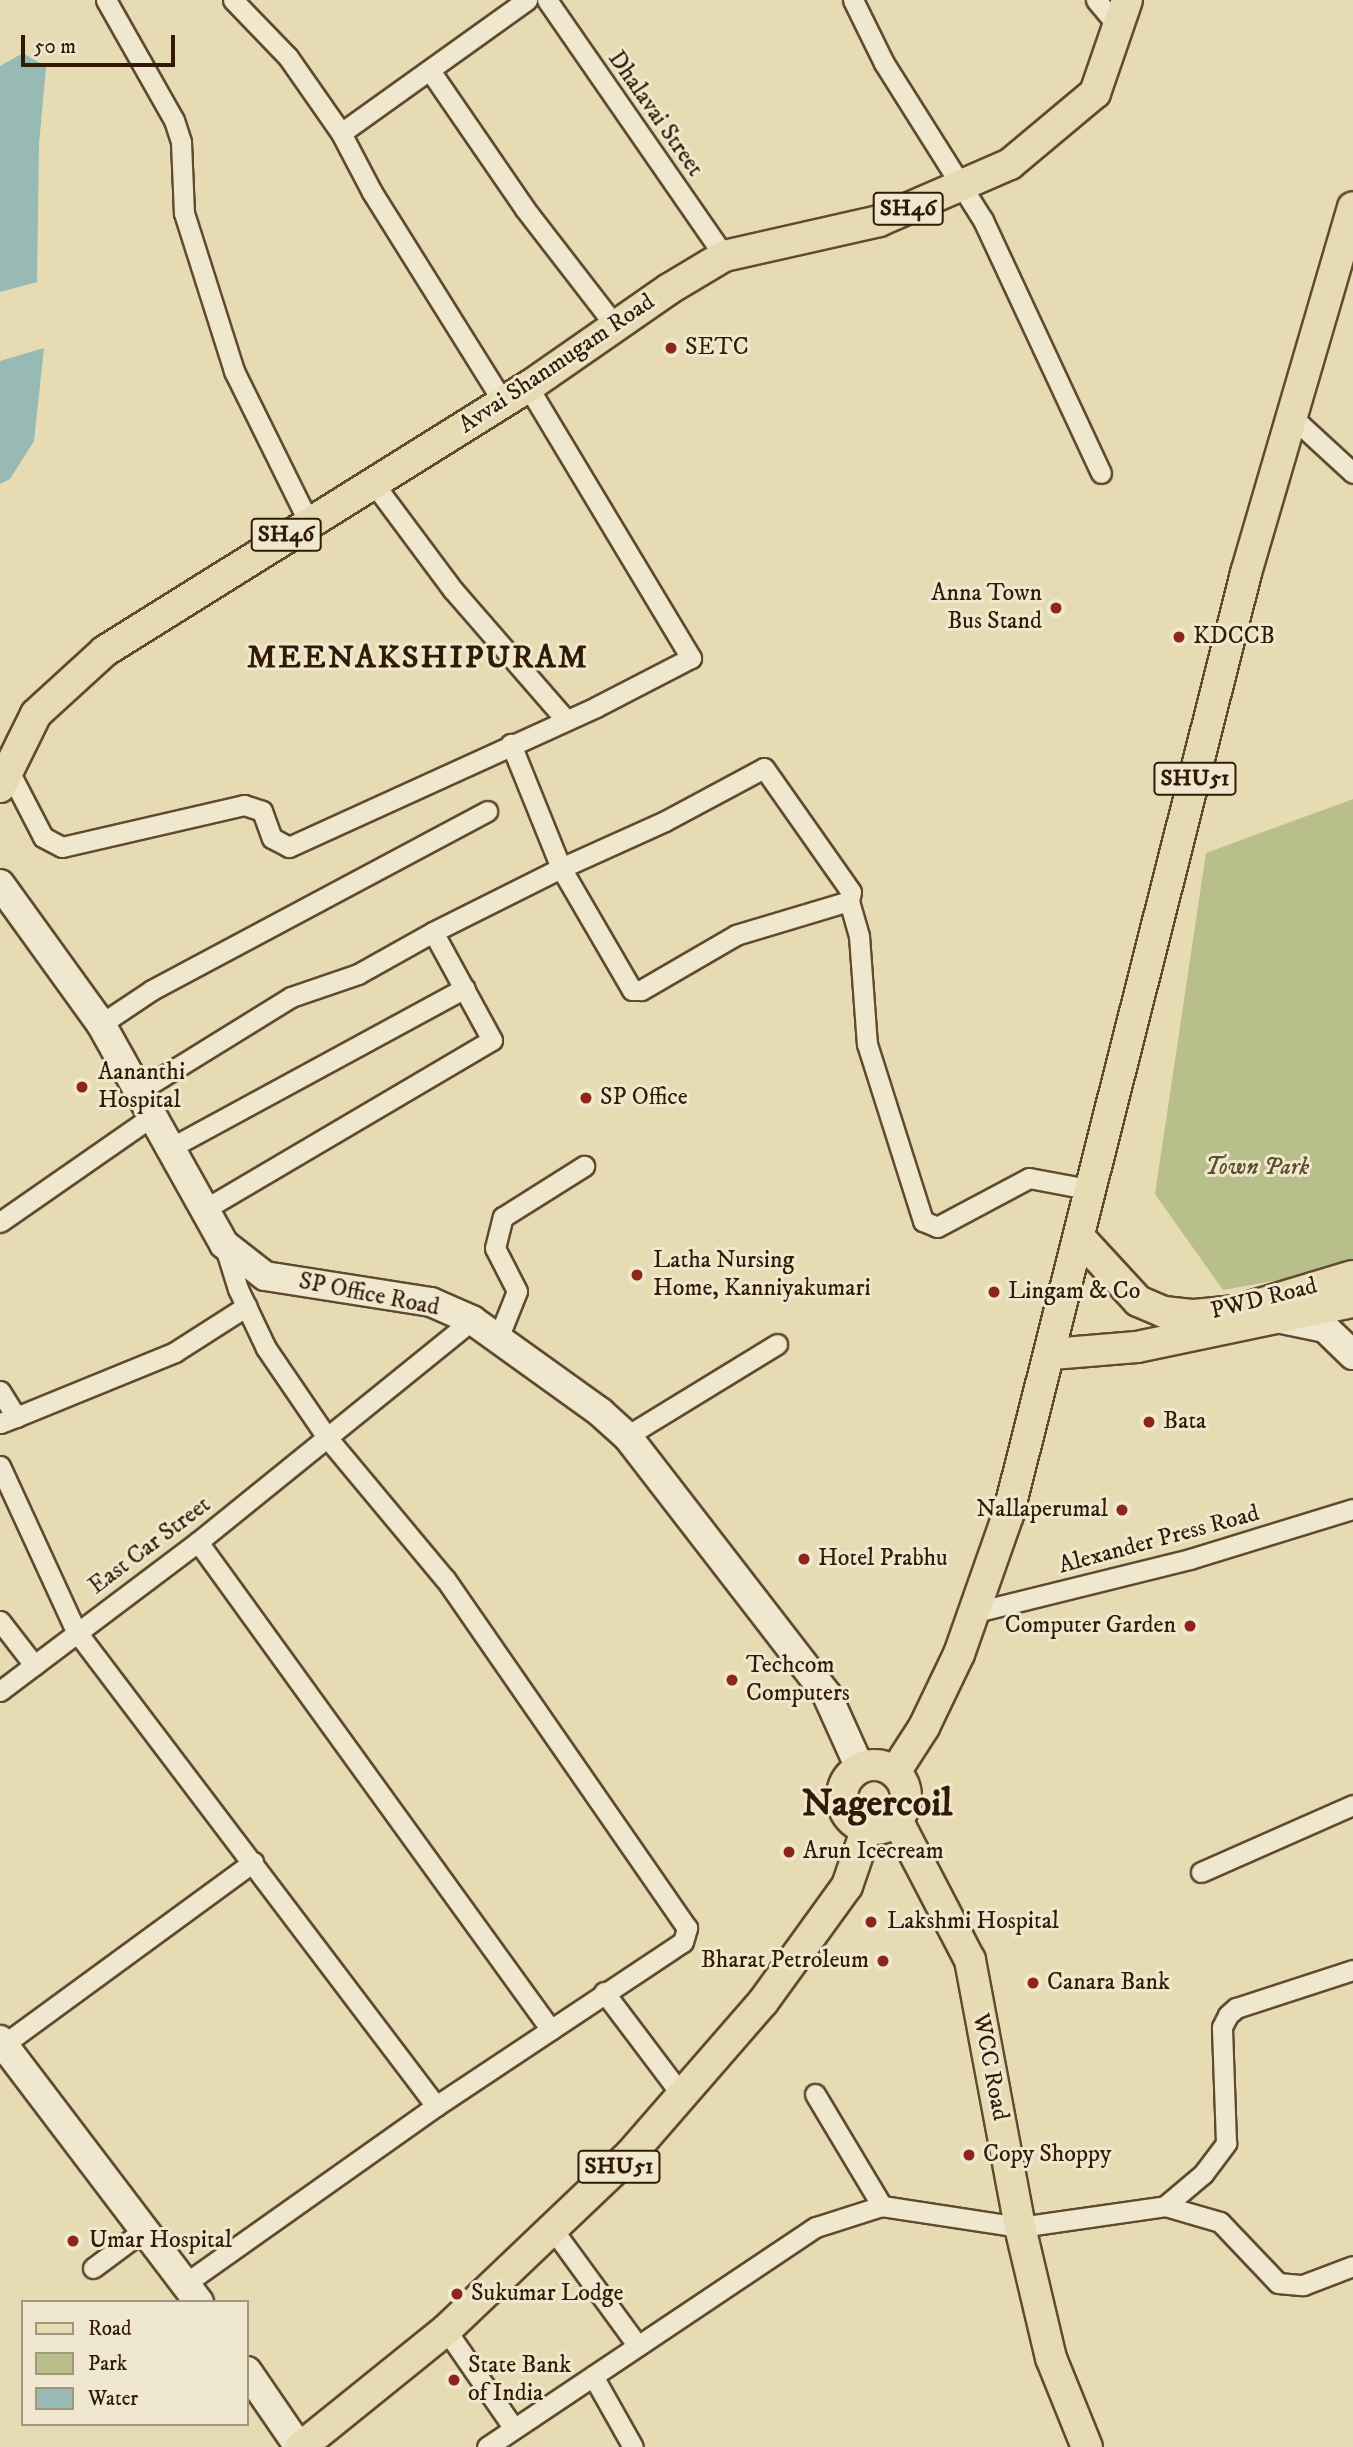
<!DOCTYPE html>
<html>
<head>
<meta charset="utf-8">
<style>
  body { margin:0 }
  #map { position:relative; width:1353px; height:2447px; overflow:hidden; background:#e6dbb3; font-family:"IM FELL DW Pica",serif }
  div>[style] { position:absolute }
  .green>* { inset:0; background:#b8bf8a }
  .water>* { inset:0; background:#97bab4 }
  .roads { filter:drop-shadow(2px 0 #604a30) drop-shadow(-2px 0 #604a30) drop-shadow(0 2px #604a30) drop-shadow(0 -2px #604a30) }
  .street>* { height:19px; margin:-9.5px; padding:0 9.5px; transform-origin:9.5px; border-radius:9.5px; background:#efe8ce }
  .secondary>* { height:28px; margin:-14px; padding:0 14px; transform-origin:14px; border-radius:14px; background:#efe8ce }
  .primary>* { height:30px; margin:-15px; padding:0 15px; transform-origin:15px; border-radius:15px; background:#e6dbb3 }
  .primary>.ring { margin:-15px; padding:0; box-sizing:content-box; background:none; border:30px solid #e6dbb3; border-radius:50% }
  .dots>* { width:19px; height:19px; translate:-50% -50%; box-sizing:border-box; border:4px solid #efe8ce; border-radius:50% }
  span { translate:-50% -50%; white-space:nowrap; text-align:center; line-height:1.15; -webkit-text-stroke:6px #efe8ce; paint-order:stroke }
  .shield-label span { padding:2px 5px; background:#efe8ce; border:2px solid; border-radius:5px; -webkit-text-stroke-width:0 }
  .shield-label { font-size:23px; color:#331a05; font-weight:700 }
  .street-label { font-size:24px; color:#331a05 }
  .poi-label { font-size:24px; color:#331a05 }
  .left { translate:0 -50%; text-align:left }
  .right { translate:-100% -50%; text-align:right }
  .park-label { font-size:24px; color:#5b4c2d; font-style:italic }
  .district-label { font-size:32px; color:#331a05; font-weight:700; letter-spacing:2px }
  .town-label { font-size:38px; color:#331a05; font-weight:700 }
  .legend { position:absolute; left:21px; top:2300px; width:228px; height:126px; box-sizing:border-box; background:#efe8ce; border:2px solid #a4967e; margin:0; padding:9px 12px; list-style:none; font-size:21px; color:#331a05 }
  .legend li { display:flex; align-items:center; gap:14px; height:35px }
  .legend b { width:35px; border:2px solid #a4967e }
  .scale { position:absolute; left:21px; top:35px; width:154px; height:32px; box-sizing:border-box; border:4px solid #331a05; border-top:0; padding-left:9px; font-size:21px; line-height:24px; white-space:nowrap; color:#331a05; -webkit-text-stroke:5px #efe8ce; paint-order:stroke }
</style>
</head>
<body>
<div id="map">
  <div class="green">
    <div style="clip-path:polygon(1353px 799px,1353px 1267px,1223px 1290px,1155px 1194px,1206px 853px)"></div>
  </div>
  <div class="water">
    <div style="clip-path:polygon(23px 53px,46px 67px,39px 144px,37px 282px,0 292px,0 66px)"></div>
    <div style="clip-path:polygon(44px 348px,34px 441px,10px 479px,0 484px,0 361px)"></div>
  </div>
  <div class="roads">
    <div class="street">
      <div style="left:106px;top:0;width:138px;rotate:60.5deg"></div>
      <div style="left:174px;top:120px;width:23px;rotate:72deg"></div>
      <div style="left:181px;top:142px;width:71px;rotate:87.6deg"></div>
      <div style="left:184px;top:213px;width:166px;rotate:72.4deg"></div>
      <div style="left:234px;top:371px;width:167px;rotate:63.7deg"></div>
      <div style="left:233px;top:0;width:79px;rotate:46deg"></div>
      <div style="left:288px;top:57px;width:93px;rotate:55.1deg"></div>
      <div style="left:341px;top:133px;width:67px;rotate:62.3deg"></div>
      <div style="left:372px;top:192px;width:248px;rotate:58deg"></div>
      <div style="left:547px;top:0;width:311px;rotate:55.3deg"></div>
      <div style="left:853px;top:0;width:70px;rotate:63.8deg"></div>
      <div style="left:884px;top:63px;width:186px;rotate:57.8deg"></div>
      <div style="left:983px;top:220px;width:279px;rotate:65deg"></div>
      <div style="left:1096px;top:0;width:35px;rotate:50deg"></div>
      <div style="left:431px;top:72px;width:166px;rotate:55.5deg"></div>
      <div style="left:525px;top:209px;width:145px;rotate:52.3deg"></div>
      <div style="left:341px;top:133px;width:229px;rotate:-35.6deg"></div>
      <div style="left:1291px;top:416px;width:84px;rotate:42.6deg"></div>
      <div style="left:374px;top:484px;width:132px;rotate:53.3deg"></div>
      <div style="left:453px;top:590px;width:172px;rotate:49deg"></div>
      <div style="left:10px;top:773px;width:72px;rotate:62.7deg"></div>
      <div style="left:43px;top:837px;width:21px;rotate:28deg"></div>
      <div style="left:62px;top:847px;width:187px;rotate:-13deg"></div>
      <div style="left:244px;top:805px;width:19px;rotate:18deg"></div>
      <div style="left:262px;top:811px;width:29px;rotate:70deg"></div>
      <div style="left:272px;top:838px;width:19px;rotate:28deg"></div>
      <div style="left:289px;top:847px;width:337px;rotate:-24.5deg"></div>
      <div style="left:596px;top:707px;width:107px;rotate:-27.3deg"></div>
      <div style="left:691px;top:658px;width:316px;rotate:-121deg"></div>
      <div style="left:849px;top:901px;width:36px;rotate:74deg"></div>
      <div style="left:859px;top:936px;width:108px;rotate:85.8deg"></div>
      <div style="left:867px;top:1044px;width:186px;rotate:72.4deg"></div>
      <div style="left:923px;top:1221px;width:15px;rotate:23deg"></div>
      <div style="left:937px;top:1227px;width:104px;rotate:-28deg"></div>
      <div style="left:1029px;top:1178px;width:59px;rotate:10.7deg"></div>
      <div style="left:101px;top:1024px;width:61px;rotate:-33.7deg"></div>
      <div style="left:152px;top:990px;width:380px;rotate:-28.1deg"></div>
      <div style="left:139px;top:1091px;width:179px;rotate:-31.7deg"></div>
      <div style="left:291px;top:997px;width:71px;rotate:-18.9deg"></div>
      <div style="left:358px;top:974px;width:86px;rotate:-29.2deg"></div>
      <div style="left:433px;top:932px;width:143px;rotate:-26.6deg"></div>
      <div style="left:561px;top:868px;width:114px;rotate:-24.3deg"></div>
      <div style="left:665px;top:821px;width:112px;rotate:-28.2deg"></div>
      <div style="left:764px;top:768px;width:151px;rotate:54.9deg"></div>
      <div style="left:851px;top:892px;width:9px;rotate:103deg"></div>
      <div style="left:849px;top:901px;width:118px;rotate:163.3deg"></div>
      <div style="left:736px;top:935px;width:110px;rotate:149.9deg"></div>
      <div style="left:641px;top:990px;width:9px;rotate:180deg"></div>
      <div style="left:632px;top:990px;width:141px;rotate:-120.2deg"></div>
      <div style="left:561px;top:868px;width:134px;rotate:-112deg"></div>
      <div style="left:172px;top:1147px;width:333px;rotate:-28.5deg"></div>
      <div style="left:205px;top:1209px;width:333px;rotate:-30.5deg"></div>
      <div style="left:492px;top:1040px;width:123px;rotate:-118.6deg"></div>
      <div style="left:0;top:1222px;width:188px;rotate:-34.8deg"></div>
      <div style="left:499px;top:1336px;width:48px;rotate:-68.2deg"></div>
      <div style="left:517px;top:1291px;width:48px;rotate:-117.1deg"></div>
      <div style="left:495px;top:1248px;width:32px;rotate:-76deg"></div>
      <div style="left:503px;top:1217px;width:96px;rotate:-32.2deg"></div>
      <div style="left:0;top:1391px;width:31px;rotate:58deg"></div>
      <div style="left:16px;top:1417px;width:17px;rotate:159deg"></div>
      <div style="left:16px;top:1417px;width:172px;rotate:-22.2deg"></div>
      <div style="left:175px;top:1352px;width:85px;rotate:-32.6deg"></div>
      <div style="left:627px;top:1436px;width:176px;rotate:-31.5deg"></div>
      <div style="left:0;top:1466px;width:182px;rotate:65.3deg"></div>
      <div style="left:76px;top:1631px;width:596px;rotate:52.84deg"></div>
      <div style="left:198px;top:1542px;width:602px;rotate:54.12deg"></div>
      <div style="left:976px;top:1612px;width:220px;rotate:-13.9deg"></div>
      <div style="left:1190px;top:1559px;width:170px;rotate:-17.1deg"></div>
      <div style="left:0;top:1621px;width:56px;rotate:52.3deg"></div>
      <div style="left:0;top:1691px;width:248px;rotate:-37deg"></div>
      <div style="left:198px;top:1542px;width:353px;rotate:-39deg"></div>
      <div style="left:1201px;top:1872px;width:166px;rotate:-23.8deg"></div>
      <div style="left:604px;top:1992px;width:128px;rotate:53deg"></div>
      <div style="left:3px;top:2045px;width:310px;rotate:-36.2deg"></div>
      <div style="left:815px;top:2094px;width:131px;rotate:59.1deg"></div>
      <div style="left:1165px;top:2206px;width:50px;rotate:-40.1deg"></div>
      <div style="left:1203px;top:2174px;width:39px;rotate:-53deg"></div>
      <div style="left:1226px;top:2143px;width:116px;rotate:-92deg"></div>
      <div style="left:1222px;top:2027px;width:13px;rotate:-63deg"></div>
      <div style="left:1228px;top:2015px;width:11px;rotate:-41deg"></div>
      <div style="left:1236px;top:2008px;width:123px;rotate:-18deg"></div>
      <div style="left:554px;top:2231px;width:141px;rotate:53.9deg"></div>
      <div style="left:93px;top:2268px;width:64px;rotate:-36.7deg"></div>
      <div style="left:186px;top:2283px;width:306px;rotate:-35.3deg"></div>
      <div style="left:436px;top:2106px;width:296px;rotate:-33.6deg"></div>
      <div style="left:683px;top:1942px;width:15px;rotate:-74deg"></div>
      <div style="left:687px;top:1928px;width:425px;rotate:-124.7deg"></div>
      <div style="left:445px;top:1579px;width:186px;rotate:-129.8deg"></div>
      <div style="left:326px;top:1436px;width:107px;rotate:-124.3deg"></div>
      <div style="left:266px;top:1348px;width:65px;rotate:-115.4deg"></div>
      <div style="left:238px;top:1289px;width:47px;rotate:-107.3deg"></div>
      <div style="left:446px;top:2330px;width:118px;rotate:55.4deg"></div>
      <div style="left:593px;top:2376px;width:81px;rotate:60.6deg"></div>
      <div style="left:487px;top:2447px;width:396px;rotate:-33.8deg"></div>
      <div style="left:816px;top:2227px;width:69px;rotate:-17.7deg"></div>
      <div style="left:882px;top:2206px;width:140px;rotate:8.7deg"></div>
      <div style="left:1020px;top:2227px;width:147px;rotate:-8.2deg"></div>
      <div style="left:1165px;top:2206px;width:57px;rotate:16.2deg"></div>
      <div style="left:1220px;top:2222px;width:84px;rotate:46.4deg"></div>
      <div style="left:1278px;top:2283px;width:25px;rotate:5deg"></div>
      <div style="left:1303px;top:2285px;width:53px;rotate:-20.8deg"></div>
    </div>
    <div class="secondary">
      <div style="left:0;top:884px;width:173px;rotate:54.2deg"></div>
      <div style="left:101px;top:1024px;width:252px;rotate:60.8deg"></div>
      <div style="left:224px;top:1244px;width:52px;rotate:38deg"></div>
      <div style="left:265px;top:1276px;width:168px;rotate:8.9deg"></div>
      <div style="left:431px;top:1302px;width:45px;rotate:23.7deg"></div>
      <div style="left:472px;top:1320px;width:158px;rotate:35.7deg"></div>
      <div style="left:600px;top:1412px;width:36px;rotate:42deg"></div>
      <div style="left:627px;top:1436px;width:327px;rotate:52.3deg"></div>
      <div style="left:827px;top:1695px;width:80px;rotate:65.7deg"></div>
      <div style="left:1282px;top:1319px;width:44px;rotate:11.8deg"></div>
      <div style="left:1325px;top:1328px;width:39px;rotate:44deg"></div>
      <div style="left:0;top:2040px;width:329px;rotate:52.8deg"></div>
      <div style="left:247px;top:2371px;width:92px;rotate:55.6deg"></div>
    </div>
    <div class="primary">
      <div style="left:0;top:787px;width:81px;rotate:-63.7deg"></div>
      <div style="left:36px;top:714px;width:93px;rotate:-42.4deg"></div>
      <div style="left:105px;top:651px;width:499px;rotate:-32deg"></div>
      <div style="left:528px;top:387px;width:172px;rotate:-34.8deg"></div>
      <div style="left:669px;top:289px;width:64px;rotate:-31deg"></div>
      <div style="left:724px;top:256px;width:159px;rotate:-12.7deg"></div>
      <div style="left:879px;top:221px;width:143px;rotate:-23.5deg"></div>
      <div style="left:1010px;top:164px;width:111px;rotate:-39.9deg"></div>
      <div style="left:1095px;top:93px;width:98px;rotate:-71deg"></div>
      <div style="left:1079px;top:1237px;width:87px;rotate:47.3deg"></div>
      <div style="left:1138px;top:1301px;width:28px;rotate:23deg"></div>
      <div style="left:1164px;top:1312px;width:30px;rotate:6deg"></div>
      <div style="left:1194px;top:1315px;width:42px;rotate:-5.4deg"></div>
      <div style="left:1236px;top:1311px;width:122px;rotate:-16.7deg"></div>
      <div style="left:1052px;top:1354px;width:85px;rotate:-4.7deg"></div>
      <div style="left:1137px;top:1347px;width:221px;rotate:-11.8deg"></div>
      <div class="ring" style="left:842px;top:1765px;width:34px;height:34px"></div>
      <div style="left:895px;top:1772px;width:54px;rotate:-57.2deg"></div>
      <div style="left:924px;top:1727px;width:81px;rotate:-64.4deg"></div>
      <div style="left:959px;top:1654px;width:147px;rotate:-70.6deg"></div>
      <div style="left:1008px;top:1515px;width:972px;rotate:-75.82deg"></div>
      <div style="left:1246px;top:573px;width:381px;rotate:-73.7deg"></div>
      <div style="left:897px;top:1820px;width:158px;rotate:62.5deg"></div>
      <div style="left:970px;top:1960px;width:272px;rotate:79.4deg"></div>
      <div style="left:1020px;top:2227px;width:135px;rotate:76.7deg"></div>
      <div style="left:1051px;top:2358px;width:96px;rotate:68deg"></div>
      <div style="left:301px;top:2447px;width:186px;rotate:-38.9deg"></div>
      <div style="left:446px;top:2330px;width:253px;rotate:-43.6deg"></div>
      <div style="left:629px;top:2156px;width:204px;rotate:-49deg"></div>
      <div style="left:763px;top:2002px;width:143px;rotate:-54.1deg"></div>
      <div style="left:847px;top:1886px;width:61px;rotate:-71deg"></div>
    </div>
  </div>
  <div class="dots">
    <div style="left:671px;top:348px;background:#8f2418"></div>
    <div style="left:1056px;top:608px;background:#8f2418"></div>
    <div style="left:1179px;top:637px;background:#8f2418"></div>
    <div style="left:82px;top:1087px;background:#8f2418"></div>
    <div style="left:586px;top:1098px;background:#8f2418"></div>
    <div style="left:637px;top:1275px;background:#8f2418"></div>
    <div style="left:994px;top:1292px;background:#8f2418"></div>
    <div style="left:1149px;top:1422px;background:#8f2418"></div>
    <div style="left:1122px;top:1510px;background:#8f2418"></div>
    <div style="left:804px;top:1559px;background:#8f2418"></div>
    <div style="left:1190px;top:1626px;background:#8f2418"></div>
    <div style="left:732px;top:1680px;background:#8f2418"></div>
    <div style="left:789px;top:1852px;background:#8f2418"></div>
    <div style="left:871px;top:1922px;background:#8f2418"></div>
    <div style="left:883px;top:1961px;background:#8f2418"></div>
    <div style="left:1033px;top:1983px;background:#8f2418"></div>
    <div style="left:969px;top:2155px;background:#8f2418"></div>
    <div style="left:73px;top:2241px;background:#8f2418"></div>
    <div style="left:457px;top:2294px;background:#8f2418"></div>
    <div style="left:454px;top:2380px;background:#8f2418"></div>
  </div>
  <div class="shield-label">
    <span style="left:908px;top:209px">SH46</span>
    <span style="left:286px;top:535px">SH46</span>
    <span style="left:1195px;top:779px">SHU51</span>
    <span style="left:619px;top:2167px">SHU51</span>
  </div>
  <div class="street-label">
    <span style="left:655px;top:114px;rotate:55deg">Dhalavai Street</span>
    <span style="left:557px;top:364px;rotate:-34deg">Avvai Shanmugam Road</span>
    <span style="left:369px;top:1295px;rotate:11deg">SP Office Road</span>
    <span style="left:1264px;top:1299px;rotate:-14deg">PWD Road</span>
    <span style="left:1159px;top:1540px;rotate:-15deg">Alexander Press Road</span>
    <span style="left:150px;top:1546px;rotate:-37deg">East Car Street</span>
    <span style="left:990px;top:2067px;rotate:79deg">WCC Road</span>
  </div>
  <div class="poi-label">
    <span class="left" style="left:685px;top:348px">SETC</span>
    <span class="right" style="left:1042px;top:608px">Anna Town<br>Bus Stand</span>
    <span class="left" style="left:1193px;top:637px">KDCCB</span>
    <span class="left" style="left:98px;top:1087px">Aananthi<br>Hospital</span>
    <span class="left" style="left:600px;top:1098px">SP Office</span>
    <span class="left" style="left:653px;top:1275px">Latha Nursing<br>Home, Kanniyakumari</span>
    <span class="left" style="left:1008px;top:1292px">Lingam &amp; Co</span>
    <span class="left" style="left:1163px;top:1422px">Bata</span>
    <span class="right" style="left:1108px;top:1510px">Nallaperumal</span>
    <span class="left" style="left:818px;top:1559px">Hotel Prabhu</span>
    <span class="right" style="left:1176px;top:1626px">Computer Garden</span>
    <span class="left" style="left:746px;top:1680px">Techcom<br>Computers</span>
    <span class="left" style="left:803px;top:1852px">Arun Icecream</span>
    <span class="left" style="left:887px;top:1922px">Lakshmi Hospital</span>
    <span class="right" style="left:869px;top:1961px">Bharat Petroleum</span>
    <span class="left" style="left:1047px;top:1983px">Canara Bank</span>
    <span class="left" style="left:983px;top:2155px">Copy Shoppy</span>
    <span class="left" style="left:89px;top:2241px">Umar Hospital</span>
    <span class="left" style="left:471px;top:2294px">Sukumar Lodge</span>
    <span class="left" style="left:468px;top:2380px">State Bank<br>of India</span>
  </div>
  <div class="park-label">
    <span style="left:1257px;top:1168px">Town Park</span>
  </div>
  <div class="district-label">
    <span style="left:418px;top:658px">MEENAKSHIPURAM</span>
  </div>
  <div class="town-label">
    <span style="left:877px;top:1805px">Nagercoil</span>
  </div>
  <ul class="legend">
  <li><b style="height:9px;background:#e6dbb3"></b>Road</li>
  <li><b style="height:19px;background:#b8bf8a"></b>Park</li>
  <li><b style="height:19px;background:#97bab4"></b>Water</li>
  </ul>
  <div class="scale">50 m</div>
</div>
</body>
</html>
